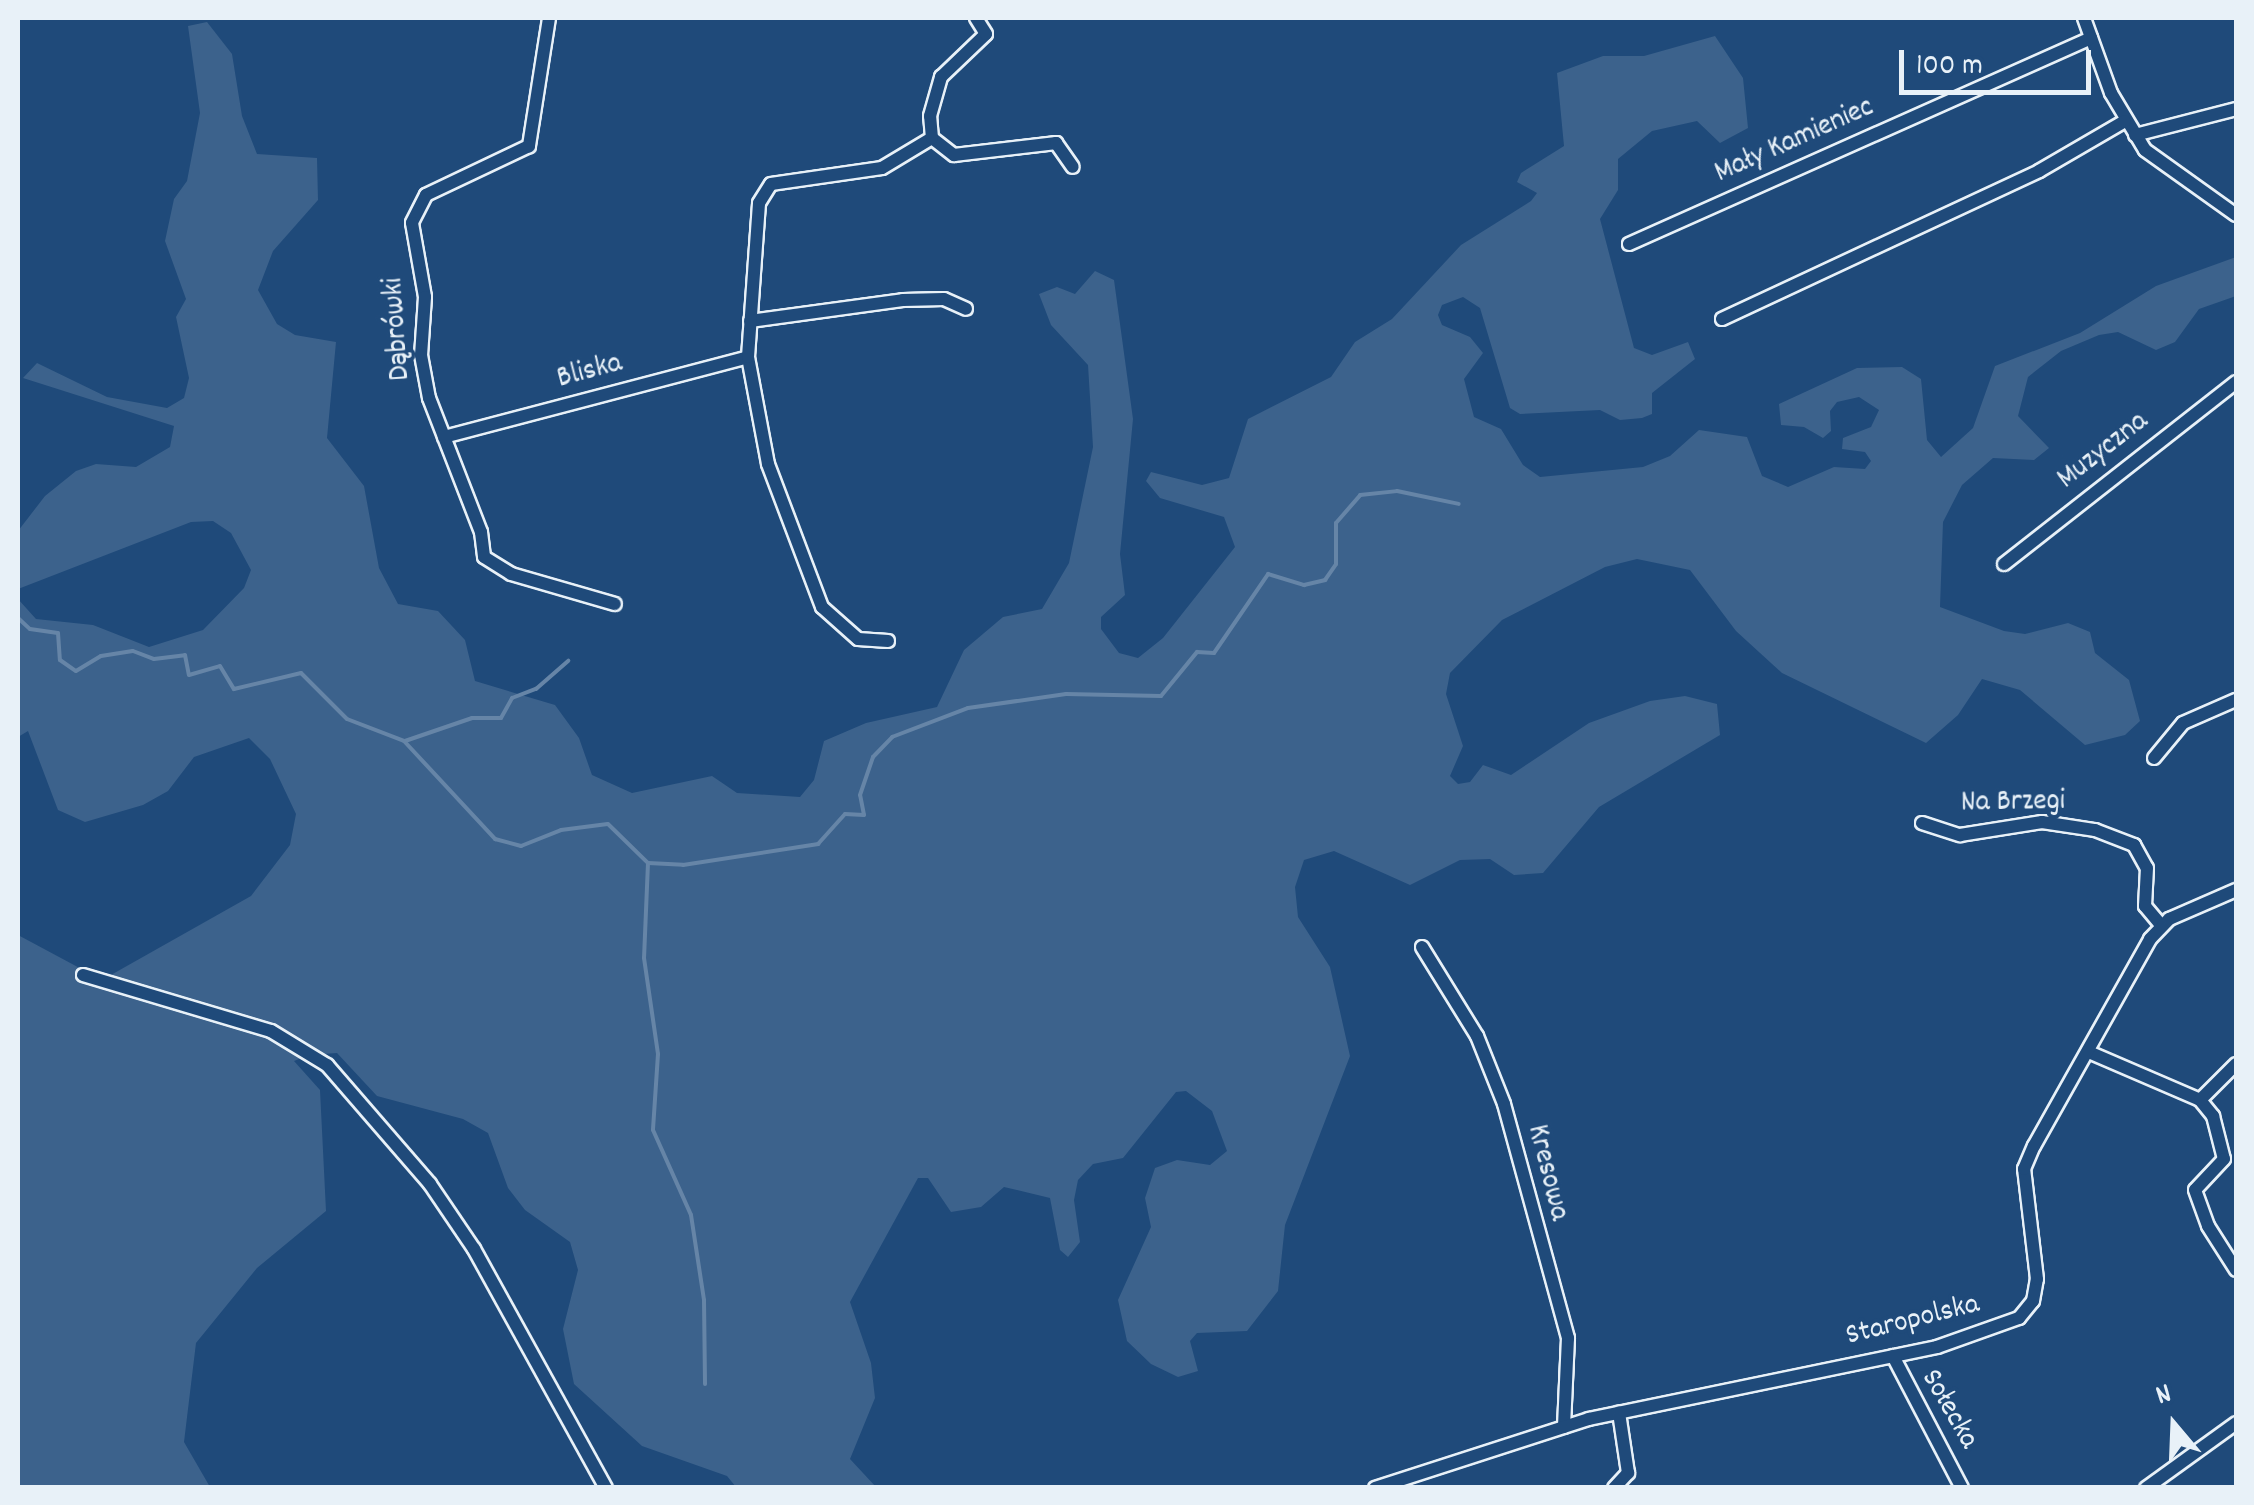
<!DOCTYPE html>
<html>
<head>
<meta charset="utf-8">
<style>
  body { margin:0 }
  #map { position:relative; width:2254px; height:1505px; overflow:hidden; background:#1f4a7a; font-family:Dekko,sans-serif }
  div>[style] { position:absolute }
  .green>* { inset:0; background:#3c628c }
  .stream>* { height:4px; margin:-2px; padding:0 2px; transform-origin:2px; border-radius:2px; background:#6685a7 }
  .roads { filter:drop-shadow(2px 0 #e8f1f8) drop-shadow(-2px 0 #e8f1f8) drop-shadow(0 2px #e8f1f8) drop-shadow(0 -2px #e8f1f8) }
  .minor>* { height:12px; margin:-6px; padding:0 6px; transform-origin:6px; border-radius:6px; background:#1f4a7a }
  span { translate:-50% -50%; white-space:nowrap; text-align:center; line-height:1.15; -webkit-text-stroke:8px #1f4a7a; paint-order:stroke }
  .street-label { font-size:30px; color:#e8f1f8 }
  .frame { position:absolute; inset:0; border:20px solid #e8f1f8; pointer-events:none }
  .north { position:absolute; left:2124px; top:1375px; width:100px; height:100px; -webkit-text-stroke:8px #1f4a7a; paint-order:stroke; rotate:341deg; font-size:28px; font-weight:700; line-height:40px; text-align:center; color:#e8f1f8 }
  .north::after { content:''; display:block; margin:auto; width:35px; height:45px; background:#e8f1f8; clip-path:polygon(50% 0,100% 100%,50% 72%,0 100%) }
  .scale { position:absolute; left:1899px; top:50px; width:192px; height:45px; box-sizing:border-box; border:5px solid #e8f1f8; border-top:0; padding-left:12px; font-size:30px; line-height:35px; white-space:nowrap; color:#e8f1f8; -webkit-text-stroke:8px #1f4a7a; paint-order:stroke }
</style>
</head>
<body>
<div id="map">
  <div class="green">
    <div style="clip-path:polygon(207px 22px,232px 54px,242px 116px,257px 154px,317px 158px,318px 200px,273px 251px,258px 290px,277px 324px,295px 335px,336px 342px,327px 438px,364px 486px,379px 568px,398px 604px,438px 611px,465px 640px,475px 681px,555px 705px,579px 738px,592px 775px,632px 793px,712px 776px,737px 793px,800px 797px,814px 780px,824px 741px,866px 723px,937px 707px,964px 650px,1003px 617px,1042px 609px,1069px 563px,1093px 447px,1088px 365px,1051px 325px,1039px 294px,1057px 287px,1075px 294px,1095px 271px,1114px 280px,1133px 419px,1120px 554px,1125px 595px,1101px 617px,1101px 629px,1119px 653px,1138px 658px,1163px 638px,1235px 547px,1224px 517px,1160px 498px,1146px 481px,1151px 472px,1202px 485px,1229px 478px,1248px 419px,1331px 377px,1355px 342px,1392px 319px,1461px 245px,1531px 201px,1537px 193px,1517px 182px,1521px 173px,1564px 146px,1557px 73px,1603px 56px,1644px 56px,1715px 36px,1743px 78px,1748px 128px,1720px 143px,1697px 121px,1652px 131px,1618px 159px,1618px 190px,1600px 219px,1634px 348px,1652px 355px,1688px 342px,1695px 359px,1652px 393px,1652px 414px,1642px 418px,1620px 420px,1600px 410px,1520px 414px,1510px 408px,1480px 308px,1463px 297px,1442px 305px,1438px 315px,1442px 325px,1470px 337px,1483px 353px,1464px 379px,1474px 417px,1501px 429px,1523px 465px,1540px 477px,1643px 467px,1670px 456px,1699px 430px,1747px 437px,1762px 476px,1788px 487px,1834px 467px,1865px 469px,1871px 461px,1865px 452px,1842px 449px,1843px 438px,1871px 427px,1879px 410px,1859px 397px,1837px 402px,1830px 411px,1831px 431px,1823px 438px,1804px 427px,1781px 425px,1779px 404px,1857px 368px,1902px 367px,1921px 379px,1927px 440px,1941px 457px,1973px 428px,1995px 366px,2080px 333px,2156px 286px,2236px 257px,2236px 296px,2199px 309px,2175px 342px,2156px 350px,2118px 332px,2099px 335px,2061px 351px,2028px 377px,2018px 416px,2049px 448px,2034px 460px,1993px 458px,1962px 485px,1943px 522px,1940px 607px,2004px 631px,2025px 634px,2068px 623px,2090px 632px,2095px 653px,2129px 680px,2140px 721px,2125px 735px,2085px 745px,2020px 690px,1982px 679px,1958px 715px,1926px 743px,1782px 673px,1736px 631px,1690px 570px,1637px 559px,1605px 567px,1502px 620px,1450px 673px,1446px 694px,1463px 746px,1450px 776px,1458px 784px,1470px 782px,1483px 765px,1511px 775px,1589px 723px,1650px 701px,1685px 696px,1717px 704px,1720px 735px,1599px 807px,1543px 873px,1514px 875px,1490px 859px,1460px 860px,1410px 885px,1334px 851px,1304px 860px,1295px 887px,1298px 917px,1330px 967px,1350px 1056px,1285px 1225px,1278px 1291px,1247px 1331px,1197px 1333px,1190px 1341px,1198px 1371px,1178px 1377px,1151px 1364px,1127px 1341px,1118px 1300px,1151px 1227px,1145px 1198px,1155px 1168px,1177px 1160px,1210px 1165px,1227px 1151px,1212px 1111px,1186px 1091px,1176px 1092px,1123px 1158px,1093px 1164px,1078px 1180px,1074px 1200px,1080px 1242px,1068px 1257px,1060px 1250px,1050px 1198px,1004px 1187px,981px 1207px,951px 1212px,928px 1178px,918px 1178px,850px 1302px,871px 1363px,875px 1398px,850px 1459px,876px 1487px,736px 1487px,727px 1476px,642px 1446px,574px 1384px,563px 1329px,578px 1270px,570px 1242px,525px 1210px,508px 1188px,488px 1133px,463px 1119px,377px 1096px,337px 1053px,309px 1055px,294px 1061px,320px 1090px,326px 1211px,257px 1268px,196px 1343px,184px 1442px,210px 1487px,18px 1487px,18px 935px,102px 980px,251px 896px,290px 845px,296px 814px,270px 759px,249px 738px,194px 757px,168px 791px,143px 805px,85px 822px,58px 810px,28px 731px,18px 737px,18px 599px,36px 619px,93px 625px,149px 647px,203px 630px,244px 588px,251px 570px,231px 533px,213px 521px,191px 522px,18px 589px,18px 531px,45px 496px,76px 471px,96px 464px,136px 467px,170px 447px,174px 426px,23px 378px,37px 363px,107px 397px,167px 408px,184px 398px,189px 378px,176px 317px,186px 299px,165px 241px,174px 199px,187px 181px,200px 113px,188px 26px)"></div>
  </div>
  <div class="stream">
    <div style="left:18px;top:618px;width:16px;rotate:43deg"></div>
    <div style="left:30px;top:629px;width:28px;rotate:8deg"></div>
    <div style="left:58px;top:633px;width:27px;rotate:86deg"></div>
    <div style="left:60px;top:660px;width:19px;rotate:35deg"></div>
    <div style="left:76px;top:671px;width:29px;rotate:-31deg"></div>
    <div style="left:101px;top:656px;width:32px;rotate:-9deg"></div>
    <div style="left:133px;top:651px;width:22px;rotate:21deg"></div>
    <div style="left:154px;top:659px;width:31px;rotate:-7deg"></div>
    <div style="left:185px;top:655px;width:20px;rotate:79deg"></div>
    <div style="left:189px;top:675px;width:32px;rotate:-16deg"></div>
    <div style="left:220px;top:666px;width:27px;rotate:59deg"></div>
    <div style="left:234px;top:689px;width:69px;rotate:-13.4deg"></div>
    <div style="left:301px;top:673px;width:65px;rotate:45deg"></div>
    <div style="left:347px;top:719px;width:61px;rotate:21.1deg"></div>
    <div style="left:404px;top:741px;width:134px;rotate:47.1deg"></div>
    <div style="left:495px;top:839px;width:27px;rotate:15deg"></div>
    <div style="left:521px;top:846px;width:43px;rotate:-21.8deg"></div>
    <div style="left:561px;top:830px;width:47px;rotate:-7.3deg"></div>
    <div style="left:608px;top:824px;width:56px;rotate:44.3deg"></div>
    <div style="left:648px;top:863px;width:95px;rotate:92.4deg"></div>
    <div style="left:644px;top:958px;width:97px;rotate:81.7deg"></div>
    <div style="left:658px;top:1054px;width:76px;rotate:93.8deg"></div>
    <div style="left:653px;top:1130px;width:93px;rotate:65.9deg"></div>
    <div style="left:691px;top:1215px;width:86px;rotate:81.3deg"></div>
    <div style="left:704px;top:1300px;width:84px;rotate:89.3deg"></div>
    <div style="left:405px;top:741px;width:71px;rotate:-18.9deg"></div>
    <div style="left:472px;top:718px;width:29px"></div>
    <div style="left:501px;top:718px;width:23px;rotate:-61deg"></div>
    <div style="left:512px;top:698px;width:26px;rotate:-21deg"></div>
    <div style="left:536px;top:689px;width:43px;rotate:-41.2deg"></div>
    <div style="left:648px;top:863px;width:35px;rotate:3deg"></div>
    <div style="left:683px;top:865px;width:137px;rotate:-8.8deg"></div>
    <div style="left:818px;top:844px;width:40px;rotate:-48deg"></div>
    <div style="left:845px;top:814px;width:19px;rotate:3deg"></div>
    <div style="left:864px;top:815px;width:20px;rotate:-101deg"></div>
    <div style="left:860px;top:795px;width:40px;rotate:-71.1deg"></div>
    <div style="left:873px;top:757px;width:28px;rotate:-46deg"></div>
    <div style="left:892px;top:737px;width:81px;rotate:-20.9deg"></div>
    <div style="left:968px;top:708px;width:99px;rotate:-8.1deg"></div>
    <div style="left:1066px;top:694px;width:95px;rotate:1.2deg"></div>
    <div style="left:1161px;top:696px;width:57px;rotate:-50.7deg"></div>
    <div style="left:1197px;top:652px;width:17px;rotate:3deg"></div>
    <div style="left:1214px;top:653px;width:96px;rotate:-55.6deg"></div>
    <div style="left:1268px;top:574px;width:38px;rotate:17deg"></div>
    <div style="left:1304px;top:585px;width:22px;rotate:-13deg"></div>
    <div style="left:1325px;top:580px;width:19px;rotate:-55deg"></div>
    <div style="left:1336px;top:564px;width:41px;rotate:-90deg"></div>
    <div style="left:1336px;top:523px;width:37px;rotate:-49deg"></div>
    <div style="left:1360px;top:495px;width:37px;rotate:-6deg"></div>
    <div style="left:1397px;top:491px;width:63px;rotate:11.8deg"></div>
  </div>
  <div class="roads">
    <div class="minor">
      <div style="left:549px;top:18px;width:130px;rotate:98.9deg"></div>
      <div style="left:529px;top:146px;width:114px;rotate:154.6deg"></div>
      <div style="left:426px;top:195px;width:31px;rotate:117deg"></div>
      <div style="left:412px;top:223px;width:75px;rotate:80deg"></div>
      <div style="left:425px;top:297px;width:58px;rotate:93.9deg"></div>
      <div style="left:421px;top:355px;width:44px;rotate:79.5deg"></div>
      <div style="left:429px;top:398px;width:144px;rotate:68.8deg"></div>
      <div style="left:481px;top:532px;width:25px;rotate:83deg"></div>
      <div style="left:484px;top:557px;width:32px;rotate:32deg"></div>
      <div style="left:511px;top:574px;width:108px;rotate:16.1deg"></div>
      <div style="left:2084px;top:18px;width:80px;rotate:70.2deg"></div>
      <div style="left:2111px;top:93px;width:66px;rotate:59.2deg"></div>
      <div style="left:2145px;top:150px;width:112px;rotate:35.5deg"></div>
      <div style="left:2135px;top:135px;width:104px;rotate:-14.4deg"></div>
      <div style="left:932px;top:138px;width:28px;rotate:38deg"></div>
      <div style="left:954px;top:155px;width:103px;rotate:-6.7deg"></div>
      <div style="left:1056px;top:143px;width:29px;rotate:55deg"></div>
      <div style="left:1629px;top:244px;width:506px;rotate:-24.03deg"></div>
      <div style="left:1722px;top:319px;width:350px;rotate:-25deg"></div>
      <div style="left:2039px;top:171px;width:99px;rotate:-30.2deg"></div>
      <div style="left:750px;top:321px;width:154px;rotate:-7.8deg"></div>
      <div style="left:903px;top:300px;width:41px;rotate:-1.4deg"></div>
      <div style="left:944px;top:299px;width:24px;rotate:24deg"></div>
      <div style="left:444px;top:437px;width:314px;rotate:-14.7deg"></div>
      <div style="left:2004px;top:564px;width:295px;rotate:-38.1deg"></div>
      <div style="left:888px;top:641px;width:30px;rotate:-176deg"></div>
      <div style="left:858px;top:639px;width:48px;rotate:-138.4deg"></div>
      <div style="left:822px;top:607px;width:153px;rotate:-110.7deg"></div>
      <div style="left:768px;top:464px;width:109px;rotate:-100.6deg"></div>
      <div style="left:748px;top:357px;width:154px;rotate:-85.9deg"></div>
      <div style="left:759px;top:203px;width:22px;rotate:-58deg"></div>
      <div style="left:771px;top:184px;width:112px;rotate:-8.2deg"></div>
      <div style="left:882px;top:168px;width:58px;rotate:-31deg"></div>
      <div style="left:932px;top:138px;width:22px;rotate:-95deg"></div>
      <div style="left:930px;top:116px;width:41px;rotate:-74.2deg"></div>
      <div style="left:941px;top:77px;width:62px;rotate:-43.7deg"></div>
      <div style="left:986px;top:34px;width:19px;rotate:-122deg"></div>
      <div style="left:2154px;top:758px;width:45px;rotate:-50.4deg"></div>
      <div style="left:2183px;top:723px;width:58px;rotate:-23.5deg"></div>
      <div style="left:1922px;top:823px;width:40px;rotate:18deg"></div>
      <div style="left:1960px;top:835px;width:83px;rotate:-9deg"></div>
      <div style="left:2042px;top:822px;width:54px;rotate:8.6deg"></div>
      <div style="left:2095px;top:830px;width:42px;rotate:21deg"></div>
      <div style="left:2134px;top:845px;width:26px;rotate:61deg"></div>
      <div style="left:2147px;top:868px;width:38px;rotate:93deg"></div>
      <div style="left:2145px;top:906px;width:26px;rotate:50deg"></div>
      <div style="left:1422px;top:947px;width:105px;rotate:58.3deg"></div>
      <div style="left:1477px;top:1036px;width:73px;rotate:68.3deg"></div>
      <div style="left:1504px;top:1104px;width:243px;rotate:74.7deg"></div>
      <div style="left:1568px;top:1338px;width:89px;rotate:92.6deg"></div>
      <div style="left:83px;top:975px;width:196px;rotate:16.6deg"></div>
      <div style="left:271px;top:1031px;width:66px;rotate:31.3deg"></div>
      <div style="left:327px;top:1065px;width:157px;rotate:49.1deg"></div>
      <div style="left:430px;top:1184px;width:78px;rotate:55.9deg"></div>
      <div style="left:474px;top:1249px;width:273px;rotate:61.1deg"></div>
      <div style="left:2091px;top:1053px;width:119px;rotate:23.3deg"></div>
      <div style="left:2200px;top:1100px;width:21px;rotate:51deg"></div>
      <div style="left:2213px;top:1116px;width:44px;rotate:75.7deg"></div>
      <div style="left:2224px;top:1159px;width:42px;rotate:133.1deg"></div>
      <div style="left:2195px;top:1190px;width:38px;rotate:70deg"></div>
      <div style="left:2208px;top:1226px;width:52px;rotate:57.5deg"></div>
      <div style="left:2200px;top:1100px;width:51px;rotate:-45deg"></div>
      <div style="left:1893px;top:1356px;width:149px;rotate:62.4deg"></div>
      <div style="left:1375px;top:1488px;width:225px;rotate:-17.9deg"></div>
      <div style="left:1589px;top:1419px;width:355px;rotate:-11.7deg"></div>
      <div style="left:1937px;top:1347px;width:87px;rotate:-19.5deg"></div>
      <div style="left:2019px;top:1318px;width:22px;rotate:-51deg"></div>
      <div style="left:2033px;top:1301px;width:22px;rotate:-80deg"></div>
      <div style="left:2037px;top:1279px;width:111px;rotate:-96.7deg"></div>
      <div style="left:2024px;top:1169px;width:25px;rotate:-67deg"></div>
      <div style="left:2034px;top:1146px;width:237px;rotate:-60.7deg"></div>
      <div style="left:2150px;top:939px;width:28px;rotate:-46deg"></div>
      <div style="left:2169px;top:919px;width:73px;rotate:-23.4deg"></div>
      <div style="left:1614px;top:1488px;width:21px;rotate:-47deg"></div>
      <div style="left:1628px;top:1473px;width:61px;rotate:-98.5deg"></div>
      <div style="left:2146px;top:1488px;width:111px;rotate:-35.8deg"></div>
    </div>
  </div>
  <div class="street-label">
    <span style="left:1795px;top:142px;rotate:-24deg">Mały Kamieniec</span>
    <span style="left:399px;top:329px;rotate:-94deg">Dąbrówki</span>
    <span style="left:590px;top:373px;rotate:-15deg">Bliska</span>
    <span style="left:2104px;top:452px;rotate:-38deg">Muzyczna</span>
    <span style="left:2013px;top:804px;rotate:-1deg">Na Brzegi</span>
    <span style="left:1546px;top:1173px;rotate:76deg">Kresowa</span>
    <span style="left:1913px;top:1322px;rotate:-14deg">Staropolska</span>
    <span style="left:1948px;top:1410px;rotate:60deg">Sołecka</span>
  </div>
  <div class="frame"></div>
  <div class="north">N</div>
  <div class="scale">100 m</div>
</div>
</body>
</html>
